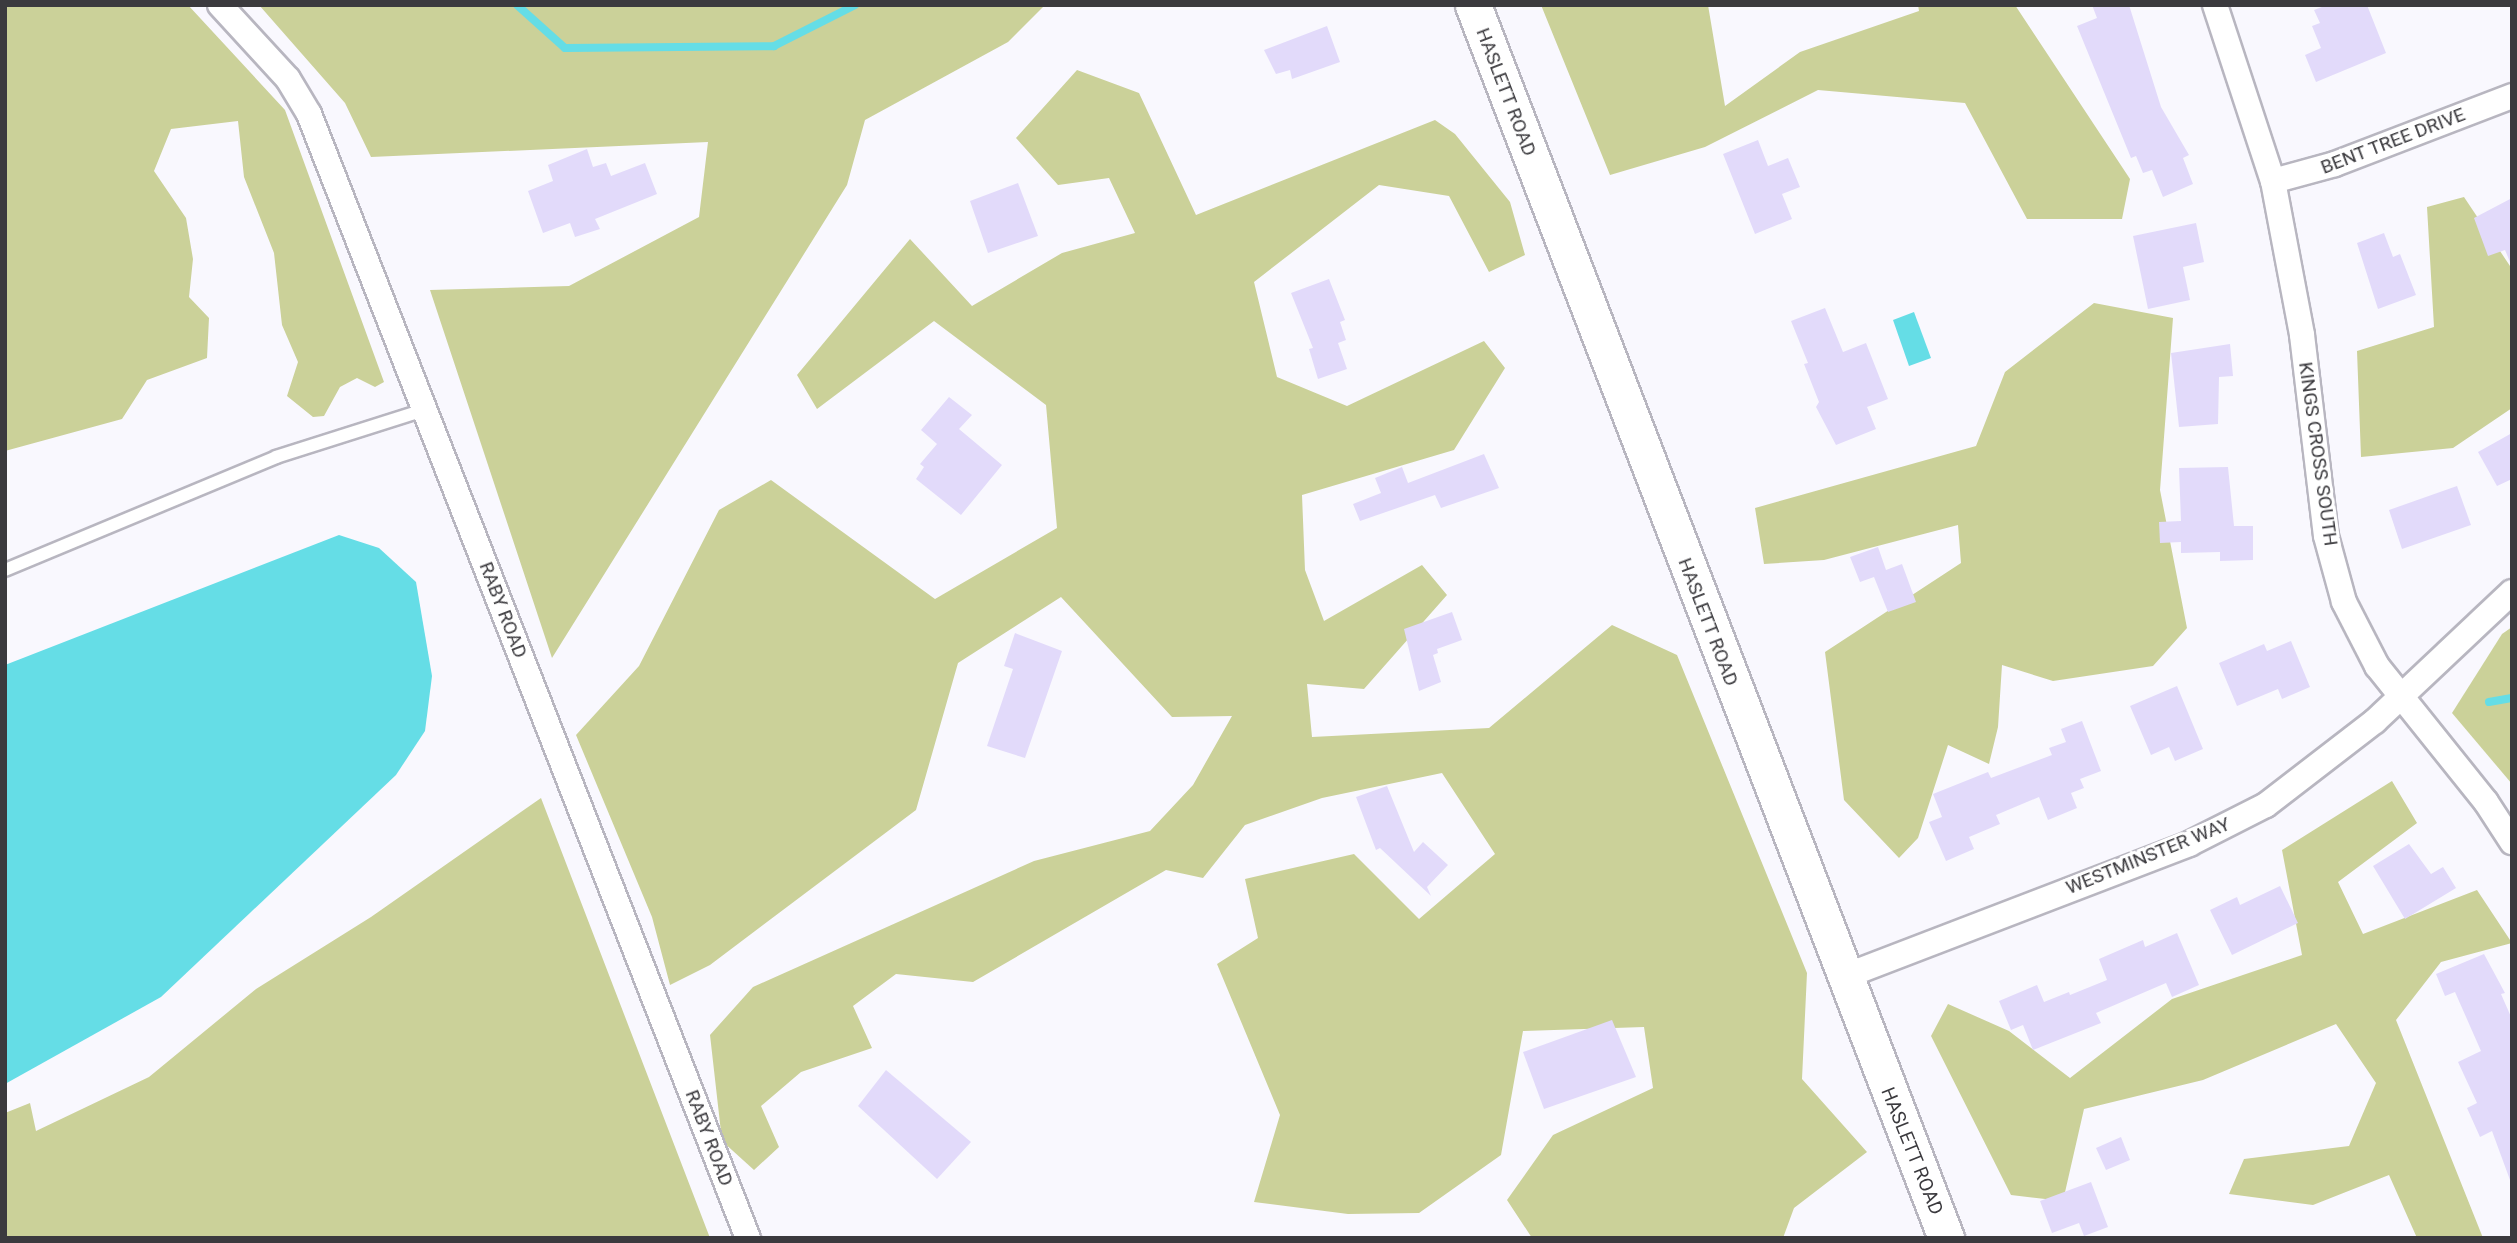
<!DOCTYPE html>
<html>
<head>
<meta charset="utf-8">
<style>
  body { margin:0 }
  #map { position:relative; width:2517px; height:1243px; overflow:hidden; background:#f9f8fe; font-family:Roboto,sans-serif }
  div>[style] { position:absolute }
  .green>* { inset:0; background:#cbd199 }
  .water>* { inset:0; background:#65dde6 }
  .stream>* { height:8px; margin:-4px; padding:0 4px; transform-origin:4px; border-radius:4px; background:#65dde6 }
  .building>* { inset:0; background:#e2dafa }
  .roads { filter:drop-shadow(2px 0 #b8b6c0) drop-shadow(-2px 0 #b8b6c0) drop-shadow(0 2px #b8b6c0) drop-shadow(0 -2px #b8b6c0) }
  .lane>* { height:12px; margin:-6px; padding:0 6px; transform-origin:6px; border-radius:6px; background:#fff }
  .street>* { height:24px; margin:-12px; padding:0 12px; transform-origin:12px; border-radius:12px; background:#fff }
  .secondary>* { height:35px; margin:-17.5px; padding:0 17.5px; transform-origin:17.5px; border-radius:17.5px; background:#fff }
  span { translate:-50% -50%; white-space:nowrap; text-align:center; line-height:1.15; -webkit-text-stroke:6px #fff; paint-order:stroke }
  .street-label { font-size:19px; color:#3b3a3e }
  .frame { position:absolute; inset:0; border:7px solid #3b3a3e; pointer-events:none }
</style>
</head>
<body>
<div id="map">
  <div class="green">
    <div style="clip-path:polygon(5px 5px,188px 5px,285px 110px,384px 382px,375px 387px,357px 378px,340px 387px,324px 416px,313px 417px,287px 396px,298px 362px,282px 325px,274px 253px,244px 177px,238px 121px,171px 129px,154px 171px,186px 218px,193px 259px,189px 297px,209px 318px,207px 358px,147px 380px,122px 419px,5px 451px)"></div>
    <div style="clip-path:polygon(259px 5px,1045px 5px,1008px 42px,865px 120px,847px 185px,552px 658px,430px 290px,569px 286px,699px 217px,708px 142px,371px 157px,345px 103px)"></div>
    <div style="clip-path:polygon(1541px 5px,1708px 5px,1725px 106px,1800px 52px,1919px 11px,1918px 5px,2015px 5px,2130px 179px,2122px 219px,2027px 219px,1965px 103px,1818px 90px,1705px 147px,1610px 175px)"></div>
    <div style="clip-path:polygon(1077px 70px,1139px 93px,1196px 215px,1435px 120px,1455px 134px,1510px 202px,1525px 255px,1489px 272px,1449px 196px,1379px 185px,1254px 282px,1277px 377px,1347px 406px,1484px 341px,1505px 368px,1454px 450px,1302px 495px,1305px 570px,1324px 621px,1422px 565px,1447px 595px,1364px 689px,1307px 684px,1312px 737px,1489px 728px,1612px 625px,1677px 655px,1807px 973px,1802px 1079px,1867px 1152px,1794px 1208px,1783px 1238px,1532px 1238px,1507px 1200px,1553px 1135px,1653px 1088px,1644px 1027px,1523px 1031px,1501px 1155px,1419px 1213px,1348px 1214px,1254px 1202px,1280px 1115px,1217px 964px,1258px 938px,1245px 879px,1354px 854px,1419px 919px,1495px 854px,1442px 773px,1322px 798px,1245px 825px,1203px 878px,1166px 870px,973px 982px,896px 974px,853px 1006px,872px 1048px,801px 1072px,761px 1106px,779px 1147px,754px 1170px,722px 1141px,710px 1035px,753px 987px,1034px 861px,1150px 831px,1193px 785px,1232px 716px,1172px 717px,1061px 597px,958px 663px,916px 810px,710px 965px,670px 985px,652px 917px,576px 735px,639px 666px,719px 510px,771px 480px,935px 599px,1057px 528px,1046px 405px,934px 321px,817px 409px,797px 375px,910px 239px,972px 306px,1062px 253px,1135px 233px,1109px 178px,1058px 185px,1016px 138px)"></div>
    <div style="clip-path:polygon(2464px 197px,2512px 269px,2512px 408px,2453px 448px,2361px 457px,2357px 351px,2434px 327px,2427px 207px)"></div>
    <div style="clip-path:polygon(2094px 303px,2173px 318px,2160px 490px,2187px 628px,2153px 666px,2053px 681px,2002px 665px,1998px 727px,1989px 764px,1948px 745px,1918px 838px,1899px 858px,1844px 800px,1825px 652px,1961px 563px,1958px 525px,1824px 560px,1764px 564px,1755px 508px,1976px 446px,2005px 372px)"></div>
    <div style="clip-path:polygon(2512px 627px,2512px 784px,2452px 713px,2502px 634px)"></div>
    <div style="clip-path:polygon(2392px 781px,2417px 823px,2338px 882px,2363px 934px,2477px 890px,2512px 943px,2441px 962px,2396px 1020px,2483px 1238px,2417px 1238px,2389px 1175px,2313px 1205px,2229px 1194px,2244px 1159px,2349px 1146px,2376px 1083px,2336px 1024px,2203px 1080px,2084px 1109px,2063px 1201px,2011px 1195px,1931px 1036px,1948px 1004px,2009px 1031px,2070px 1078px,2172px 999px,2302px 955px,2282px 850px)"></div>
    <div style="clip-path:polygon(541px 798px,710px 1238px,5px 1238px,5px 1113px,30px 1103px,36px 1131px,149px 1077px,256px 989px,371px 917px)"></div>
  </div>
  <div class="water">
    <div style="clip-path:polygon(1914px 312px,1931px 358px,1909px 366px,1893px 320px)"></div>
    <div style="clip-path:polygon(339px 535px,379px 548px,416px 582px,432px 676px,425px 731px,396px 775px,161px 997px,5px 1084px,5px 665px)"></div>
  </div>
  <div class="stream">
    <div style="left:517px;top:5px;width:64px;rotate:41.9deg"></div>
    <div style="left:565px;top:48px;width:209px;rotate:-0.5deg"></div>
    <div style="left:774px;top:46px;width:91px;rotate:-26.8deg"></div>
    <div style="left:2489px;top:702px;width:23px;rotate:-10deg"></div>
  </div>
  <div class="building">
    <div style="clip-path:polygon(2092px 5px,2129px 5px,2161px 107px,2189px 155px,2183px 158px,2193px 184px,2163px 197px,2152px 170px,2143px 173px,2136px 156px,2131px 158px,2077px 26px,2097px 18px)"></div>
    <div style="clip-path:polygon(2327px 5px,2367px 5px,2386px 53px,2316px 82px,2305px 55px,2321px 48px,2312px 26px,2320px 23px,2314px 10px)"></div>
    <div style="clip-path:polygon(1327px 26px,1340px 62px,1292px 79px,1290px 70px,1276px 74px,1264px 50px)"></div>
    <div style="clip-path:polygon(1758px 140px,1768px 166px,1788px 158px,1800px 187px,1782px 194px,1792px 219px,1755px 234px,1723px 154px)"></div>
    <div style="clip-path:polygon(587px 149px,593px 167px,606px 163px,611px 176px,645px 163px,657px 194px,595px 219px,600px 229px,575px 237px,570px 223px,543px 233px,528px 191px,553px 181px,548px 165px)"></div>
    <div style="clip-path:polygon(1018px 183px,1038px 236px,988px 253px,970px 201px)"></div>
    <div style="clip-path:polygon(2512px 198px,2512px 262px,2510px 262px,2505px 250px,2488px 256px,2474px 218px)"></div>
    <div style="clip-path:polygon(2196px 223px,2204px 262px,2183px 267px,2190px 300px,2148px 309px,2133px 236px)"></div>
    <div style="clip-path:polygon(2384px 233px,2393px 257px,2400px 254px,2416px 295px,2378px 309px,2357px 243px)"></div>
    <div style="clip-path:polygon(1329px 279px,1345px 320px,1340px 322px,1346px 340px,1338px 343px,1347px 369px,1318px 379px,1309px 349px,1313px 348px,1291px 293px)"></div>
    <div style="clip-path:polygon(1825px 308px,1843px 352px,1866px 343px,1888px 399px,1867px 407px,1876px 429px,1836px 445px,1816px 407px,1819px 402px,1804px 364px,1808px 363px,1791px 321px)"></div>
    <div style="clip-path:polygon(2230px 344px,2233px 376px,2219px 377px,2218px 424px,2179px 427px,2171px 353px)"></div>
    <div style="clip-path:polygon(949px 397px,972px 415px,959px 429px,1002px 465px,961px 515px,916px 479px,924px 467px,920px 464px,937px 444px,921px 430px)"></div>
    <div style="clip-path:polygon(2512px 433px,2512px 479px,2497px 486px,2478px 452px)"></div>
    <div style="clip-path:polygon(1484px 454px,1499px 488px,1441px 508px,1435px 495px,1360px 521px,1353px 504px,1381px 493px,1375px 478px,1402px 467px,1408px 483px)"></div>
    <div style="clip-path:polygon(2228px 467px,2234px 526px,2253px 526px,2253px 560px,2220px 561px,2220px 552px,2181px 553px,2181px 542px,2160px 543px,2159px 522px,2181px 521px,2179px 468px)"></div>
    <div style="clip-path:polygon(2457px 486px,2471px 525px,2402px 549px,2389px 510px)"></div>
    <div style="clip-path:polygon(1878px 547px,1886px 570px,1902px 564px,1916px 602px,1888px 612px,1874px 577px,1860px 582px,1850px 557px)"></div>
    <div style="clip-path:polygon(1452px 612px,1462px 640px,1437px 649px,1438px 653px,1433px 655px,1441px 682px,1419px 691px,1404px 629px)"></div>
    <div style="clip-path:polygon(1015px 633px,1062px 651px,1025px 758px,987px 746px,1013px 669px,1004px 666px)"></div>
    <div style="clip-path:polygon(2291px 641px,2310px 687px,2282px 699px,2278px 689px,2237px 706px,2219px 663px,2264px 644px,2267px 651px)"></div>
    <div style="clip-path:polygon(2177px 686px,2203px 749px,2175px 761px,2169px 747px,2151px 755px,2130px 706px)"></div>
    <div style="clip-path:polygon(2082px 721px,2101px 771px,2080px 779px,2084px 788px,2071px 793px,2077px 808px,2048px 820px,2039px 797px,1996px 815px,2000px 824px,1969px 837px,1974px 849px,1946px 861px,1929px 822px,1942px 817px,1933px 794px,1988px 772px,1991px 778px,2052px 755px,2049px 748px,2066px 742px,2061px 729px)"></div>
    <div style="clip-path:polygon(1387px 786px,1414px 852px,1423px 842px,1448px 865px,1427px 887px,1431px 896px,1380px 848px,1376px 850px,1356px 797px)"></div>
    <div style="clip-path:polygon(2409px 844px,2431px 874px,2443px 867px,2456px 888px,2405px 919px,2373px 866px)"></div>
    <div style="clip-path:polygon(2280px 886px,2298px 923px,2232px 955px,2210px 910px,2237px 897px,2240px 905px)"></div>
    <div style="clip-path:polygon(2177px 933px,2199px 985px,2172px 997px,2166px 983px,2096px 1013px,2101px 1023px,2033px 1050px,2023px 1025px,2011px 1030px,1999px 1001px,2037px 985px,2044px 1002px,2069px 992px,2070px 995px,2107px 980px,2099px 959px,2143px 940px,2145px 947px)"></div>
    <div style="clip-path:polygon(2484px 954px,2505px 993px,2501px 994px,2512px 1019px,2510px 1180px,2492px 1131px,2480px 1137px,2467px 1108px,2477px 1103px,2458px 1062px,2481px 1051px,2455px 992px,2445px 996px,2436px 974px)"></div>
    <div style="clip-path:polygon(1612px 1020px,1636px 1077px,1544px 1109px,1523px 1052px)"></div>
    <div style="clip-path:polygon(886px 1070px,971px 1142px,937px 1179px,858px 1106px)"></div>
    <div style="clip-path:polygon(2121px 1137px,2130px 1160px,2106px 1170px,2096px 1148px)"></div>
    <div style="clip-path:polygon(2091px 1182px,2108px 1227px,2084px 1236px,2079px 1223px,2052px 1233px,2040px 1201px)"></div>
  </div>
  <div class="roads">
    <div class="lane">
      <div style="left:5px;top:570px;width:294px;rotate:-22.6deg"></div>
      <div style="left:276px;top:457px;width:155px;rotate:-17.6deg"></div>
    </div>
    <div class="street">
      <div style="left:220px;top:5px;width:100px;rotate:47.4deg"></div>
      <div style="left:288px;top:79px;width:41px;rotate:59deg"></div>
      <div style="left:309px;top:114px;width:1207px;rotate:68.67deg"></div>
      <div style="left:2215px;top:5px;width:185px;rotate:71.8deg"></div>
      <div style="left:2273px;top:181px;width:157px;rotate:79.3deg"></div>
      <div style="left:2302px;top:335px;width:202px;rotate:83.2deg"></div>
      <div style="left:2326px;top:536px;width:68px;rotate:74.7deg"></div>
      <div style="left:2344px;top:602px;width:72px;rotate:62.7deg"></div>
      <div style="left:2377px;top:666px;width:174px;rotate:51.3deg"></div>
      <div style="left:2486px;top:802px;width:48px;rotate:57deg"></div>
      <div style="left:2273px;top:181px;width:64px;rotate:-15.3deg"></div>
      <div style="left:2335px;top:164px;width:190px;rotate:-21deg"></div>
      <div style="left:1843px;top:977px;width:371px;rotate:-21deg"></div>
      <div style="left:2189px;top:844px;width:86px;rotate:-26.9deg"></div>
      <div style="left:2266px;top:805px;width:138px;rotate:-37.6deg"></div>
      <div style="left:2375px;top:721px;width:188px;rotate:-43.3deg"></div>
    </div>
    <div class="secondary">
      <div style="left:1473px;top:5px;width:1321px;rotate:69.01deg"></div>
    </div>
  </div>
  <div class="street-label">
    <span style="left:1506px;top:92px;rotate:69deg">HASLETT ROAD</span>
    <span style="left:2393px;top:141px;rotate:-21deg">BENT TREE DRIVE</span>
    <span style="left:2318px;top:454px;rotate:82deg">KINGS CROSS SOUTH</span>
    <span style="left:503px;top:610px;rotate:69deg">RABY ROAD</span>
    <span style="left:1708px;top:622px;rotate:69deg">HASLETT ROAD</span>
    <span style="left:2148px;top:856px;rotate:-22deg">WESTMINSTER WAY</span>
    <span style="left:709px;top:1138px;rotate:69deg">RABY ROAD</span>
    <span style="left:1912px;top:1151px;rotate:68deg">HASLETT ROAD</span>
  </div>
  <div class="frame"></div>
</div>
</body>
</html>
